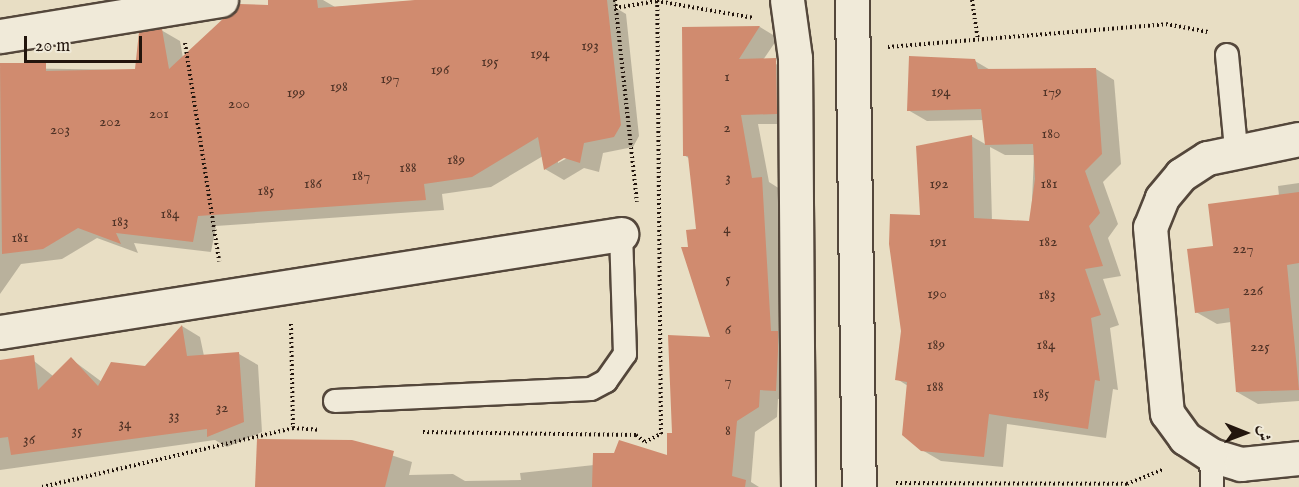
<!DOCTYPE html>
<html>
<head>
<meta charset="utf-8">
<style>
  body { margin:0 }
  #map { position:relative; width:1299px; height:487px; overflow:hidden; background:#e8dec4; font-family:"IM FELL English",Amiri,serif }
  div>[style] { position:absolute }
  .shadow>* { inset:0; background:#0003 }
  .building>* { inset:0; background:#d08b6f }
  .path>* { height:4px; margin-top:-2px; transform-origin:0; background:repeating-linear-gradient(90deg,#22150d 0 1.5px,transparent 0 4.5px) }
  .roads { filter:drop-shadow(2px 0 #54473b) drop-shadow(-2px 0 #54473b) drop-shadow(0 2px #54473b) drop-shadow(0 -2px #54473b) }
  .service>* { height:22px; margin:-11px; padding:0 11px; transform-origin:11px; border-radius:11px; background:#f0ead9 }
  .minor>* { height:33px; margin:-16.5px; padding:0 16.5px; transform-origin:16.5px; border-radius:16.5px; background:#f0ead9 }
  span { translate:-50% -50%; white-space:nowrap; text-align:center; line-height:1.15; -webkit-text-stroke:5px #f0ead9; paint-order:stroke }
  .number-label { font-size:15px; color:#4e3226 }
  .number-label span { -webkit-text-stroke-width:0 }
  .north { position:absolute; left:1215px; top:403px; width:60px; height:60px; -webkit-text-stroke:4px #f0ead9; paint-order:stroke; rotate:91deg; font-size:16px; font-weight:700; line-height:24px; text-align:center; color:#22150d }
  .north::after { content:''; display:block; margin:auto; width:21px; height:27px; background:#22150d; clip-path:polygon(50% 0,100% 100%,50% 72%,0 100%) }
  .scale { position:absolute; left:24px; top:36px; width:118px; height:27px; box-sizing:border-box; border:3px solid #22150d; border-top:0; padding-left:8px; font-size:18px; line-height:21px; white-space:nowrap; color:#22150d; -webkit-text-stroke:4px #f0ead9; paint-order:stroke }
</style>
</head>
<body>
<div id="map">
  <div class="shadow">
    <div style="clip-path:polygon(evenodd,278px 0,323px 0,335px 7px,423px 0,616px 0,616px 8px,626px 14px,639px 136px,633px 147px,603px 153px,599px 172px,584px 168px,564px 180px,545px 169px,543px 156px,491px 187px,442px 194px,444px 210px,216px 226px,211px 252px,134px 243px,138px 253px,97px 238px,62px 259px,21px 264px,0 294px,0 68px,137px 70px,161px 30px,180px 41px,183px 58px,278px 0,570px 153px,571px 156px,558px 163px,558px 160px,570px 153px)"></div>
    <div style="clip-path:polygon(760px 27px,778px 38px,763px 60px,794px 70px,794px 124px,758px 124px,769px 182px,780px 189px,794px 400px,778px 399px,777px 417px,755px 432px,751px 482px,759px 487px,256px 487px,352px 442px,412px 462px,409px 475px,453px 474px,465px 481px,521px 480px,520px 473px,668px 457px,712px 339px,689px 248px,698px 231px,690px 159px,684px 155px,683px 28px)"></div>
    <div style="clip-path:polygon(evenodd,975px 61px,992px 71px,1096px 69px,1114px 80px,1121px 164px,1103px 182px,1118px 224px,1108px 238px,1121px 276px,1103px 279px,1119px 325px,1110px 328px,1118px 390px,1113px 389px,1106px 438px,1007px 424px,1003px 467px,941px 461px,922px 450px,908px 386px,897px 379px,921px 217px,971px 136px,987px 145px,984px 120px,927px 121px,908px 110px,975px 61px,990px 147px,1005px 155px,1034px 155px,1031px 223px,992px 221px,990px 147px)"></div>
    <div style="clip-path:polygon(1299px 183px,1299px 401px,1258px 404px,1237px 392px,1231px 322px,1217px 324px,1196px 312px,1215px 247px,1279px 196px,1278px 186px)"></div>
    <div style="clip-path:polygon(182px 326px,200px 337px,204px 356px,239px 354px,258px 365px,262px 432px,227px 447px,215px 440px,0 470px,0 369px,34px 361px,53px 376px,71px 359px,102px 382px,146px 367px)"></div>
  </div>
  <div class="building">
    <div style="clip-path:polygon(268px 0,317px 0,318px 8px,415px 0,607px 0,621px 125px,614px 137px,584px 143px,580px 163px,564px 158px,544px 170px,538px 137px,472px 177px,424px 184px,426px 200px,198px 216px,193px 242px,116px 233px,121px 244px,78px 228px,43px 249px,2px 254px,0 63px,46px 63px,46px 71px,135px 69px,139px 32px,162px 29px,169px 69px,239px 4px,268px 5px)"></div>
    <div style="clip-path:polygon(760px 26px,739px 59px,776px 58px,777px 114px,741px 115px,752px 178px,762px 177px,771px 331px,778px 331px,778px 351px,776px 391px,760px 390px,759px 407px,737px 421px,732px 476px,746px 480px,745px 487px,592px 487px,593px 453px,614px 453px,619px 440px,667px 455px,667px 433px,672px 433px,668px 335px,710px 337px,681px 247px,688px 247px,686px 230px,696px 229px,688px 156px,683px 156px,682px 27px)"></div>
    <div style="clip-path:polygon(909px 56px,975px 59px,978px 69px,1096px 68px,1102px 154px,1085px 171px,1100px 213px,1089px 226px,1103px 266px,1085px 269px,1101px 315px,1091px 318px,1100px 381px,1095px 380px,1088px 429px,989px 414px,984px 457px,921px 451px,902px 435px,907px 382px,895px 380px,901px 331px,889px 244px,890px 214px,920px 215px,916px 146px,972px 135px,974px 218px,1029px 221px,1035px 179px,1033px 144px,985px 145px,981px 109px,907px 111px)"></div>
    <div style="clip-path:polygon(1299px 192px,1299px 263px,1287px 265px,1299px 390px,1236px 392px,1229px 308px,1195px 313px,1187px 249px,1213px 246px,1208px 204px)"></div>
    <div style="clip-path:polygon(182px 325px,187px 356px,239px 352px,244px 422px,207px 437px,207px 429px,11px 455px,8px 437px,0 438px,0 360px,34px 355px,38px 390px,71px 357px,98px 386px,111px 362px,145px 366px)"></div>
    <div style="clip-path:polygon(257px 439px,352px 440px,394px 451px,385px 487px,255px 487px)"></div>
  </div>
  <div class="path">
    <div style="left:615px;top:0;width:203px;rotate:83.8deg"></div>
    <div style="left:972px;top:0;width:40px;rotate:81.5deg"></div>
    <div style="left:615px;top:8px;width:43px;rotate:-9.5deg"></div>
    <div style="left:657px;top:1px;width:97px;rotate:10deg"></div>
    <div style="left:185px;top:43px;width:221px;rotate:81.1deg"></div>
    <div style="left:888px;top:47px;width:279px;rotate:-4.7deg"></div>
    <div style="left:1166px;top:24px;width:43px;rotate:10.8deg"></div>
    <div style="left:291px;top:324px;width:104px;rotate:88.9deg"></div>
    <div style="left:423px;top:432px;width:213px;rotate:0.8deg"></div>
    <div style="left:636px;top:435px;width:11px;rotate:38deg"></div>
    <div style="left:645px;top:442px;width:18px;rotate:-27deg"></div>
    <div style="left:661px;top:434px;width:434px;rotate:-90.5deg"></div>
    <div style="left:896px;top:483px;width:231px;rotate:0.2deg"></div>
    <div style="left:1127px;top:484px;width:40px;rotate:-22deg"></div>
    <div style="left:42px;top:487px;width:258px;rotate:-13.2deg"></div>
    <div style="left:293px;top:428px;width:26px;rotate:4deg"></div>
  </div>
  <div class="roads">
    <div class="service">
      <div style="left:1227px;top:55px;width:93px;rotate:84.5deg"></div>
      <div style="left:335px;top:401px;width:256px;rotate:-2.7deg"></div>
      <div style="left:591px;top:389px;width:17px;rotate:-28deg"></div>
      <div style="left:606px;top:381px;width:33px;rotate:-55deg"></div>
      <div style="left:625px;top:354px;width:120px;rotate:-91.9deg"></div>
      <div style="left:1211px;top:455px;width:32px;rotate:88deg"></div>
    </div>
    <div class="minor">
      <div style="left:787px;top:0;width:59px;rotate:82.1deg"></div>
      <div style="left:795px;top:58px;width:429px;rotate:89.6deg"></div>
      <div style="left:852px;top:0;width:487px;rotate:89.2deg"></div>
      <div style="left:0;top:36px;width:224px;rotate:-9.3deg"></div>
      <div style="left:1299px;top:139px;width:94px;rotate:168.3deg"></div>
      <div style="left:1207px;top:158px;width:31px;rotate:147deg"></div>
      <div style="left:1181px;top:175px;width:30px;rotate:130deg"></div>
      <div style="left:1162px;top:198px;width:31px;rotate:112deg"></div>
      <div style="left:1150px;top:227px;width:187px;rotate:84.8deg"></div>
      <div style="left:1167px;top:413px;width:31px;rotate:54deg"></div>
      <div style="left:1185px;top:438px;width:31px;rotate:33deg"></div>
      <div style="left:1211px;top:455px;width:31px;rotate:17deg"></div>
      <div style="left:1241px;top:464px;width:58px;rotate:-5.9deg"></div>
      <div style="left:0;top:332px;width:629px;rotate:-8.97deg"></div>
    </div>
  </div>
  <div class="number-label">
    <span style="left:590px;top:46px">193</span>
    <span style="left:540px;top:54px">194</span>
    <span style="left:490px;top:62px">195</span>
    <span style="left:440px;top:70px">196</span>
    <span style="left:727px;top:77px">1</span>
    <span style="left:390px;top:79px">197</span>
    <span style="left:339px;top:87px">198</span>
    <span style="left:941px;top:92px">194</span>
    <span style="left:1052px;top:92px">179</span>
    <span style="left:296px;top:93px">199</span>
    <span style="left:239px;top:104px">200</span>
    <span style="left:159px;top:114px">201</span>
    <span style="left:110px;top:122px">202</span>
    <span style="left:727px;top:128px">2</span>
    <span style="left:60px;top:130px">203</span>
    <span style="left:1051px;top:134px">180</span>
    <span style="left:456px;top:160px">189</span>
    <span style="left:408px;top:168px">188</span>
    <span style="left:361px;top:176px">187</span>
    <span style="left:728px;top:178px">3</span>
    <span style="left:313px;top:184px">186</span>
    <span style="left:939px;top:184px">192</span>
    <span style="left:1049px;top:184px">181</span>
    <span style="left:266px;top:191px">185</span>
    <span style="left:170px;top:214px">184</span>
    <span style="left:120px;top:222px">183</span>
    <span style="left:727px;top:229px">4</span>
    <span style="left:20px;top:238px">181</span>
    <span style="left:938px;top:242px">191</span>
    <span style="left:1048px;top:242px">182</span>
    <span style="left:1243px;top:249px">227</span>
    <span style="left:728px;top:279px">5</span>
    <span style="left:1253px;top:291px">226</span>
    <span style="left:937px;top:294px">190</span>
    <span style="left:1047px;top:295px">183</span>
    <span style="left:728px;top:330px">6</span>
    <span style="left:936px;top:345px">189</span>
    <span style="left:1046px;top:345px">184</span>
    <span style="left:1260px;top:347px">225</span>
    <span style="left:728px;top:381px">7</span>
    <span style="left:935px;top:387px">188</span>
    <span style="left:1041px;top:394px">185</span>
    <span style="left:222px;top:408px">32</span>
    <span style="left:174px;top:416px">33</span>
    <span style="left:125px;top:424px">34</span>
    <span style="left:77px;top:431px">35</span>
    <span style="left:728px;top:431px">8</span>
    <span style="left:29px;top:440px">36</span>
  </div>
  <div class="north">ش</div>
  <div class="scale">20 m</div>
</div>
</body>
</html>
